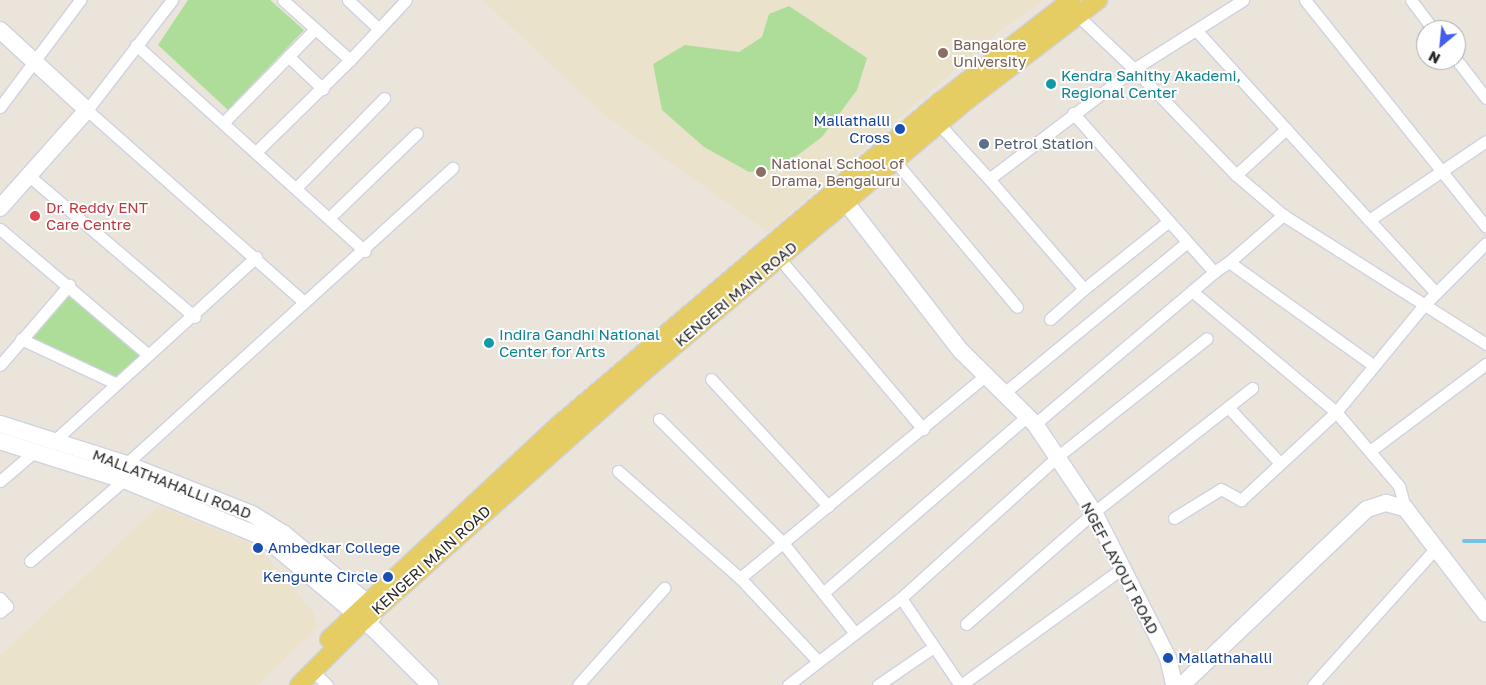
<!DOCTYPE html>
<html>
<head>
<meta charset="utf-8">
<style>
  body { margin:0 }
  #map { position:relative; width:1486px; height:685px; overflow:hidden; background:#eae4db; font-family:"Golos Text",sans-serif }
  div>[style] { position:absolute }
  .education>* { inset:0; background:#eae2cb }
  .green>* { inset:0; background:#aedd9a }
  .stream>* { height:4px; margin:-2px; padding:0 2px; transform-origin:2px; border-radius:2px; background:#74c2e5 }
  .roads { filter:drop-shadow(1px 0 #d0d2e0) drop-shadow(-1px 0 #d0d2e0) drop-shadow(0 1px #d0d2e0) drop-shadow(0 -1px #d0d2e0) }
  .street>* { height:11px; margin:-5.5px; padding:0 5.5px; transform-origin:5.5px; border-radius:5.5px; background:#fff }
  .secondary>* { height:16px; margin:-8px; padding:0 8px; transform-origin:8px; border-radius:8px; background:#fff }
  .primary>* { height:18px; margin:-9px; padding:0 9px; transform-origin:9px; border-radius:9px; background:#e6cd63 }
  .dots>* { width:14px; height:14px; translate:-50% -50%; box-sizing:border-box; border:2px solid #fff; border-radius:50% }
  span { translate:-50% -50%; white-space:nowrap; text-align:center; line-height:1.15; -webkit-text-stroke:4px #fff; paint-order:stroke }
  .education-label { font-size:15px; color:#785e54 }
  .left { translate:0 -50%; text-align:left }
  .culture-label { font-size:15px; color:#0d838f }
  .transit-label { font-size:15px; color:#164399 }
  .right { translate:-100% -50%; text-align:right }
  .service-label { font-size:15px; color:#4e5e75 }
  .health-label { font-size:15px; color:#be3a42 }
  .street-label { font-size:15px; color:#282828 }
  .north { position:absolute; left:1416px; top:20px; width:50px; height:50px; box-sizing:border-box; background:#fff; border:1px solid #a9a9a9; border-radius:50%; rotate:208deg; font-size:14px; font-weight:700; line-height:20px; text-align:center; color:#282828 }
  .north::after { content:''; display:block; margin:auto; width:18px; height:22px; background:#455dec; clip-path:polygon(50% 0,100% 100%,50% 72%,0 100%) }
</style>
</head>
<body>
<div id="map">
  <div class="education">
    <div style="clip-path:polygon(483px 0,1045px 0,1003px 28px,768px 232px,602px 113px)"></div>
    <div style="clip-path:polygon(159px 506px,259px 548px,313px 612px,317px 627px,258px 685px,0 685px,0 656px)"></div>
  </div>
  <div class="green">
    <div style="clip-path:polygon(188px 0,270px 0,304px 30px,228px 110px,158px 45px)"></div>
    <div style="clip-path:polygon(789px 6px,867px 58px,857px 90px,822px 137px,779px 169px,749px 172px,704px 147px,662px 110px,653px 64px,685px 45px,739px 52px,762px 37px,769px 14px)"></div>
    <div style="clip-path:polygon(70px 291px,146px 359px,121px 380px,30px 338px)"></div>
  </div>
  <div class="stream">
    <div style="left:1464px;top:541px;width:22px"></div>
  </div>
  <div class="roads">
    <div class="street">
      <div style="left:172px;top:0;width:139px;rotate:127.7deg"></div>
      <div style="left:87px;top:110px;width:290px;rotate:41.5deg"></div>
      <div style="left:283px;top:0;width:90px;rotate:41.8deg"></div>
      <div style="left:350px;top:60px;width:82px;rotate:-47deg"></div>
      <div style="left:348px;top:0;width:42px;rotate:43.1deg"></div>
      <div style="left:1243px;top:0;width:129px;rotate:147.7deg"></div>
      <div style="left:1134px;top:69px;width:147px;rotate:46.1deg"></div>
      <div style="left:1236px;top:175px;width:62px;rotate:40.4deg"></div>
      <div style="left:1283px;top:215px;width:241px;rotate:32.4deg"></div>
      <div style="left:1305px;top:0;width:290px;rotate:51.4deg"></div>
      <div style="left:1411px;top:0;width:38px;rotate:53deg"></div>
      <div style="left:1196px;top:30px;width:257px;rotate:47.7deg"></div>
      <div style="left:136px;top:45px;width:308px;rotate:42deg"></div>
      <div style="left:288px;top:56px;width:48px;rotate:43.3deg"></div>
      <div style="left:1456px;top:59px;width:49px;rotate:52.4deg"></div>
      <div style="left:0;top:107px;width:134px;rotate:-53.2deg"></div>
      <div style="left:1073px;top:113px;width:213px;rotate:48.4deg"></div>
      <div style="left:1214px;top:272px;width:18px;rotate:-34deg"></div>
      <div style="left:1229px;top:262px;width:177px;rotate:35.6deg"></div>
      <div style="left:225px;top:121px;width:129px;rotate:-45.6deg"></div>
      <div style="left:939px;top:124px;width:74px;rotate:47.7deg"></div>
      <div style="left:989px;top:179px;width:182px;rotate:-37.2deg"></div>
      <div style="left:1134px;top:69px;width:79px;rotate:-136.5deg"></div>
      <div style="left:257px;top:151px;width:130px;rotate:-44.4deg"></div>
      <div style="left:895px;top:161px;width:190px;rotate:50.1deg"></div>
      <div style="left:28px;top:175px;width:219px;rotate:40.4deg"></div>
      <div style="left:1236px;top:175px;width:68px;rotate:-42.6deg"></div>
      <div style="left:989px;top:179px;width:145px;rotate:49.2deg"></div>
      <div style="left:1084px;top:289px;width:109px;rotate:-38.7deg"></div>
      <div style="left:296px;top:188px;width:126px;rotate:-45.6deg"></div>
      <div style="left:329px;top:218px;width:122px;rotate:-44deg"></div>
      <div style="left:0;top:229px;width:192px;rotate:40.3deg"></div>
      <div style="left:779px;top:258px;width:224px;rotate:49.9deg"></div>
      <div style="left:1229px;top:262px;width:72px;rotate:-41deg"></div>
      <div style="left:1436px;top:293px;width:99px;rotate:-132.5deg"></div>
      <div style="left:1369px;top:220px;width:141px;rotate:-34deg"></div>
      <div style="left:1050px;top:319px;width:45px;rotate:-41.4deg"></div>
      <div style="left:21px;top:339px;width:104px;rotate:25.1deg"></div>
      <div style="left:0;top:365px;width:106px;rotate:-49.2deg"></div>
      <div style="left:711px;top:379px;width:173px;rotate:47.3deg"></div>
      <div style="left:1004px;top:393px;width:236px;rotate:-39.5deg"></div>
      <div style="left:1228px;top:407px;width:75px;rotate:47.2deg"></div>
      <div style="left:659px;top:419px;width:175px;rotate:45deg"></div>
      <div style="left:783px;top:543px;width:114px;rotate:51.4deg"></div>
      <div style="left:1035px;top:424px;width:235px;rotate:-40.3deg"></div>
      <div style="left:55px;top:440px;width:272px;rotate:-42.3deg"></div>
      <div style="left:1370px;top:451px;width:145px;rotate:-36.9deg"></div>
      <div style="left:126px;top:464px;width:441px;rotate:-42.2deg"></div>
      <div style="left:618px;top:471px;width:162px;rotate:41.3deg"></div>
      <div style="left:740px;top:578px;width:111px;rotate:46.8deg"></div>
      <div style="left:0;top:481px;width:45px;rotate:-40.5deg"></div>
      <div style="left:1405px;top:508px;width:23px;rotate:-105deg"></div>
      <div style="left:1399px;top:486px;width:97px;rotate:-130.4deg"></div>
      <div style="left:1336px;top:412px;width:137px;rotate:-50.6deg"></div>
      <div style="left:1423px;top:306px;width:89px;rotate:-45deg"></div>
      <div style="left:1174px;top:518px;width:55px;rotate:-31.7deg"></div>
      <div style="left:1221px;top:489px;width:23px;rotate:29deg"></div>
      <div style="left:1241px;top:500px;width:129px;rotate:-42.8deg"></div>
      <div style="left:1336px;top:412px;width:188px;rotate:-140deg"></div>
      <div style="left:30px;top:561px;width:124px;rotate:-40.8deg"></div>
      <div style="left:740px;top:578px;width:319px;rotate:-39.5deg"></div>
      <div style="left:823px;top:593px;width:270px;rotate:-40.9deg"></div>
      <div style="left:0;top:598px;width:11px;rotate:49deg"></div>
      <div style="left:7px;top:606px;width:9px;rotate:139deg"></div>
      <div style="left:901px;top:598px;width:210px;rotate:-42.1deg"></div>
      <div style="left:1057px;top:457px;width:191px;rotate:-38.4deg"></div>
      <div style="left:966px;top:624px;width:170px;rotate:-41.2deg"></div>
      <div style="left:1094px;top:512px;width:201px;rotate:-38.1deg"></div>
      <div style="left:313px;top:671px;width:20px;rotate:45deg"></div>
      <div style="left:578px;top:685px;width:130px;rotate:-48.4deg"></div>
      <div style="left:788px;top:685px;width:143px;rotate:-37.6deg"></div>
      <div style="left:901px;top:598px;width:105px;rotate:55.9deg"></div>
      <div style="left:878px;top:685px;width:65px;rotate:-34.4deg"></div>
      <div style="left:961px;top:685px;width:196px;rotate:-35.9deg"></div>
      <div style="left:1313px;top:685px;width:183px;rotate:-48.1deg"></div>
    </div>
    <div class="secondary">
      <div style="left:0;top:30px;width:118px;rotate:42.6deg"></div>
      <div style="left:87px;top:110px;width:131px;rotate:131.6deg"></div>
      <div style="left:838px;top:192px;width:201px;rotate:52.3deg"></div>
      <div style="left:961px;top:351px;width:104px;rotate:44.6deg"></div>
      <div style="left:1035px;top:424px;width:106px;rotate:56.2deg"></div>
      <div style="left:1094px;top:512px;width:164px;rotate:63.1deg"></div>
      <div style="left:1168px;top:658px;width:28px;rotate:77deg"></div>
      <div style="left:0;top:424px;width:132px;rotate:17.6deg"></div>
      <div style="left:126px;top:464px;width:136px;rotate:21.6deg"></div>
      <div style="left:252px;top:514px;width:36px;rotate:32deg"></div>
      <div style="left:283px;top:533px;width:108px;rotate:39.7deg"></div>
      <div style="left:366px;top:602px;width:16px;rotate:63deg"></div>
      <div style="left:0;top:441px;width:130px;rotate:17.5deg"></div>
      <div style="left:124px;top:480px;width:152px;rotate:22.4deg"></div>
      <div style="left:265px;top:538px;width:143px;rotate:39.9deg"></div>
      <div style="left:375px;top:630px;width:78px;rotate:45deg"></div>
      <div style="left:1182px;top:685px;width:255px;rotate:-43.6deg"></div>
      <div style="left:1367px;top:509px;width:20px;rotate:-18deg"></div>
      <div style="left:1386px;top:503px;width:20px;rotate:15deg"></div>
      <div style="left:1405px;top:508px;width:133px;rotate:52.6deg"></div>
    </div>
    <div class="primary">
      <div style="left:329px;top:639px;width:317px;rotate:-43deg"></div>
      <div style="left:561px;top:423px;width:498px;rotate:-40.3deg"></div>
      <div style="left:941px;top:101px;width:165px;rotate:-37.8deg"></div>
      <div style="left:299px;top:685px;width:91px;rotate:-45deg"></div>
      <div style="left:363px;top:621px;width:373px;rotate:-41.6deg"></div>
      <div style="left:642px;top:373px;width:422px;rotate:-40deg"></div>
      <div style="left:965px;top:102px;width:168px;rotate:-37.5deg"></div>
    </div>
  </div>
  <div class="dots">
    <div style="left:943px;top:53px;background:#8d6e63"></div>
    <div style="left:1051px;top:84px;background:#0f9aa8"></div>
    <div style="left:900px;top:129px;background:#1a4fb4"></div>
    <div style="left:984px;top:144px;background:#5c6f8a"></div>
    <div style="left:761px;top:172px;background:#8d6e63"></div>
    <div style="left:35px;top:216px;background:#e0444e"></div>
    <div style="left:489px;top:343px;background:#0f9aa8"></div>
    <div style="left:258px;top:548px;background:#1a4fb4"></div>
    <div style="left:388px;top:577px;background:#1a4fb4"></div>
    <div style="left:1168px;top:658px;background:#1a4fb4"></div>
  </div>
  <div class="education-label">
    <span class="left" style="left:953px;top:53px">Bangalore<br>University</span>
    <span class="left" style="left:771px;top:172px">National School of<br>Drama, Bengaluru</span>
  </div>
  <div class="culture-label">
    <span class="left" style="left:1061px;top:84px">Kendra Sahithy Akademi,<br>Regional Center</span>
    <span class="left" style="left:499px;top:343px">Indira Gandhi National<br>Center for Arts</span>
  </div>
  <div class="transit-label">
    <span class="right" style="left:890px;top:129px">Mallathalli<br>Cross</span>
    <span class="left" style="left:268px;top:548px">Ambedkar College</span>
    <span class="right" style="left:378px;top:577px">Kengunte Circle</span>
    <span class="left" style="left:1178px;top:658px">Mallathahalli</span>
  </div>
  <div class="service-label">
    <span class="left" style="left:994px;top:144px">Petrol Station</span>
  </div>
  <div class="health-label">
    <span class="left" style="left:46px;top:216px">Dr. Reddy ENT<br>Care Centre</span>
  </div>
  <div class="street-label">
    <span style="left:736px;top:294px;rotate:-40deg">KENGERI MAIN ROAD</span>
    <span style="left:172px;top:484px;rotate:21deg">MALLATHAHALLI ROAD</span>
    <span style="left:431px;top:560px;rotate:-42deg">KENGERI MAIN ROAD</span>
    <span style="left:1120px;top:568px;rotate:62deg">NGEF LAYOUT ROAD</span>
  </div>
  <div class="north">N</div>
</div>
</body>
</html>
